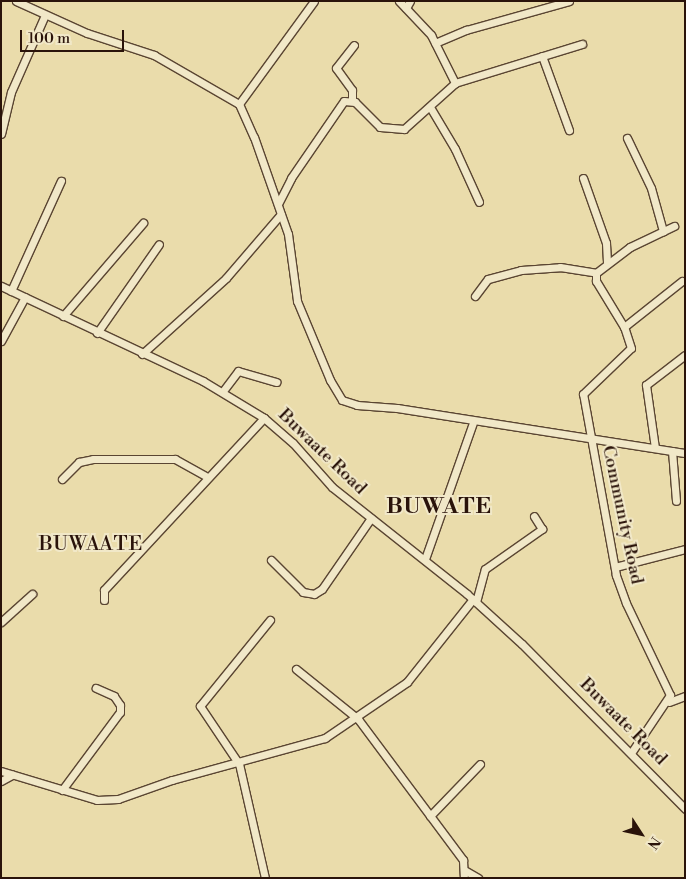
<!DOCTYPE html>
<html>
<head>
<meta charset="utf-8">
<style>
  body { margin:0 }
  #map { position:relative; width:686px; height:879px; overflow:hidden; background:#eadcab; font-family:"Libre Bodoni",serif }
  div>[style] { position:absolute }
  .roads { filter:drop-shadow(1px 0 #5a4532) drop-shadow(-1px 0 #5a4532) drop-shadow(0 1px #5a4532) drop-shadow(0 -1px #5a4532) }
  .minor>* { height:7px; margin:-3.5px; padding:0 3.5px; transform-origin:3.5px; border-radius:3.5px; background:#f1e8c8 }
  span { translate:-50% -50%; white-space:nowrap; text-align:center; line-height:1.15; -webkit-text-stroke:4px #f1e8c8; paint-order:stroke }
  .street-label { font-size:18px; color:#2a130a }
  .quarter-label { font-size:20px; color:#2a130a; letter-spacing:1px }
  .district-label { font-size:22px; color:#2a130a; font-weight:700; letter-spacing:1px }
  .frame { position:absolute; inset:0; border:2px solid #2a130a; pointer-events:none }
  .north { position:absolute; left:616px; top:809px; width:50px; height:50px; -webkit-text-stroke:4px #f1e8c8; paint-order:stroke; rotate:125deg; font-size:14px; font-weight:700; line-height:20px; text-align:center; color:#2a130a }
  .north::after { content:''; display:block; margin:auto; width:18px; height:22px; background:#2a130a; clip-path:polygon(50% 0,100% 100%,50% 72%,0 100%) }
  .scale { position:absolute; left:20px; top:30px; width:104px; height:22px; box-sizing:border-box; border:2px solid #2a130a; border-top:0; padding-left:6px; font-size:15px; line-height:18px; white-space:nowrap; color:#2a130a; -webkit-text-stroke:4px #f1e8c8; paint-order:stroke }
</style>
</head>
<body>
<div id="map">
  <div class="roads">
    <div class="minor">
      <div style="left:16px;top:1px;width:78px;rotate:24.3deg"></div>
      <div style="left:87px;top:33px;width:71px;rotate:18.2deg"></div>
      <div style="left:154px;top:55px;width:98px;rotate:30deg"></div>
      <div style="left:239px;top:104px;width:36px;rotate:66deg"></div>
      <div style="left:254px;top:137px;width:103px;rotate:70.7deg"></div>
      <div style="left:288px;top:234px;width:68px;rotate:82.3deg"></div>
      <div style="left:297px;top:301px;width:86px;rotate:67.3deg"></div>
      <div style="left:330px;top:380px;width:23px;rotate:59deg"></div>
      <div style="left:342px;top:400px;width:16px;rotate:18deg"></div>
      <div style="left:357px;top:405px;width:40px;rotate:4.3deg"></div>
      <div style="left:397px;top:408px;width:291px;rotate:8.9deg"></div>
      <div style="left:399px;top:1px;width:47px;rotate:46.7deg"></div>
      <div style="left:431px;top:35px;width:54px;rotate:63.4deg"></div>
      <div style="left:406px;top:8px;width:8px;rotate:-60deg"></div>
      <div style="left:435px;top:43px;width:34px;rotate:-23deg"></div>
      <div style="left:466px;top:30px;width:107px;rotate:-15.7deg"></div>
      <div style="left:542px;top:56px;width:79px;rotate:70deg"></div>
      <div style="left:352px;top:101px;width:11px;rotate:-90deg"></div>
      <div style="left:352px;top:90px;width:27px;rotate:-126deg"></div>
      <div style="left:336px;top:68px;width:29px;rotate:-52deg"></div>
      <div style="left:239px;top:104px;width:127px;rotate:-53.9deg"></div>
      <div style="left:430px;top:107px;width:49px;rotate:59.2deg"></div>
      <div style="left:455px;top:149px;width:58px;rotate:65.6deg"></div>
      <div style="left:1px;top:134px;width:43px;rotate:-76.6deg"></div>
      <div style="left:11px;top:92px;width:84px;rotate:-66.2deg"></div>
      <div style="left:627px;top:138px;width:55px;rotate:64.4deg"></div>
      <div style="left:651px;top:188px;width:45px;rotate:74.4deg"></div>
      <div style="left:583px;top:178px;width:69px;rotate:70.5deg"></div>
      <div style="left:606px;top:243px;width:20px;rotate:87deg"></div>
      <div style="left:278px;top:204px;width:29px;rotate:-63deg"></div>
      <div style="left:291px;top:178px;width:93px;rotate:-55.5deg"></div>
      <div style="left:344px;top:101px;width:11px;rotate:5deg"></div>
      <div style="left:355px;top:102px;width:35px;rotate:45deg"></div>
      <div style="left:380px;top:127px;width:24px;rotate:5deg"></div>
      <div style="left:404px;top:129px;width:69px;rotate:-42deg"></div>
      <div style="left:455px;top:83px;width:133px;rotate:-17.1deg"></div>
      <div style="left:1px;top:286px;width:223px;rotate:25.2deg"></div>
      <div style="left:203px;top:381px;width:71px;rotate:31.2deg"></div>
      <div style="left:264px;top:418px;width:38px;rotate:41deg"></div>
      <div style="left:293px;top:443px;width:59px;rotate:48.4deg"></div>
      <div style="left:332px;top:487px;width:172px;rotate:38.4deg"></div>
      <div style="left:467px;top:594px;width:74px;rotate:42.3deg"></div>
      <div style="left:522px;top:644px;width:232px;rotate:45.3deg"></div>
      <div style="left:11px;top:291px;width:121px;rotate:-65.6deg"></div>
      <div style="left:475px;top:296px;width:21px;rotate:-53deg"></div>
      <div style="left:488px;top:279px;width:34px;rotate:-15deg"></div>
      <div style="left:521px;top:270px;width:39px;rotate:-4deg"></div>
      <div style="left:560px;top:267px;width:36px;rotate:9deg"></div>
      <div style="left:63px;top:316px;width:123px;rotate:-49.3deg"></div>
      <div style="left:624px;top:327px;width:74px;rotate:-38.4deg"></div>
      <div style="left:97px;top:333px;width:108px;rotate:-55.1deg"></div>
      <div style="left:1px;top:341px;width:50px;rotate:-61.4deg"></div>
      <div style="left:142px;top:354px;width:113px;rotate:-42.1deg"></div>
      <div style="left:226px;top:278px;width:84px;rotate:-49.3deg"></div>
      <div style="left:223px;top:391px;width:25px;rotate:-53deg"></div>
      <div style="left:238px;top:371px;width:40px;rotate:16deg"></div>
      <div style="left:655px;top:448px;width:64px;rotate:-98.1deg"></div>
      <div style="left:646px;top:385px;width:49px;rotate:-37.6deg"></div>
      <div style="left:672px;top:451px;width:50px;rotate:85.4deg"></div>
      <div style="left:62px;top:479px;width:24px;rotate:-45deg"></div>
      <div style="left:79px;top:462px;width:14px;rotate:-12deg"></div>
      <div style="left:93px;top:459px;width:82px"></div>
      <div style="left:175px;top:459px;width:35px;rotate:29deg"></div>
      <div style="left:425px;top:559px;width:144px;rotate:-70.6deg"></div>
      <div style="left:271px;top:560px;width:45px;rotate:45deg"></div>
      <div style="left:303px;top:592px;width:11px;rotate:10deg"></div>
      <div style="left:314px;top:594px;width:9px;rotate:-32deg"></div>
      <div style="left:322px;top:589px;width:86px;rotate:-55.4deg"></div>
      <div style="left:615px;top:567px;width:72px;rotate:-14.4deg"></div>
      <div style="left:104px;top:600px;width:10px;rotate:-90deg"></div>
      <div style="left:104px;top:590px;width:235px;rotate:-47.1deg"></div>
      <div style="left:476px;top:602px;width:34px;rotate:-75deg"></div>
      <div style="left:485px;top:569px;width:70px;rotate:-35.1deg"></div>
      <div style="left:542px;top:529px;width:15px;rotate:-122deg"></div>
      <div style="left:1px;top:622px;width:42px;rotate:-42.1deg"></div>
      <div style="left:296px;top:669px;width:80px;rotate:38.9deg"></div>
      <div style="left:358px;top:719px;width:176px;rotate:53.3deg"></div>
      <div style="left:463px;top:860px;width:18px;rotate:87deg"></div>
      <div style="left:669px;top:702px;width:17px;rotate:-21deg"></div>
      <div style="left:631px;top:753px;width:70px;rotate:-56.1deg"></div>
      <div style="left:670px;top:695px;width:102px;rotate:-115.6deg"></div>
      <div style="left:626px;top:603px;width:30px;rotate:-110deg"></div>
      <div style="left:616px;top:575px;width:184px;rotate:-100.3deg"></div>
      <div style="left:583px;top:394px;width:66px;rotate:-43.8deg"></div>
      <div style="left:631px;top:348px;width:22px;rotate:-108deg"></div>
      <div style="left:624px;top:327px;width:54px;rotate:-121.3deg"></div>
      <div style="left:596px;top:281px;width:8px;rotate:-90deg"></div>
      <div style="left:596px;top:273px;width:43px;rotate:-37.4deg"></div>
      <div style="left:630px;top:247px;width:49px;rotate:-25.5deg"></div>
      <div style="left:1px;top:771px;width:100px;rotate:16.8deg"></div>
      <div style="left:97px;top:800px;width:21px;rotate:-3deg"></div>
      <div style="left:118px;top:799px;width:57px;rotate:-19.4deg"></div>
      <div style="left:172px;top:780px;width:159px;rotate:-15.4deg"></div>
      <div style="left:325px;top:738px;width:99px;rotate:-34.3deg"></div>
      <div style="left:407px;top:682px;width:106px;rotate:-51.5deg"></div>
      <div style="left:1px;top:781px;width:13px;rotate:-29deg"></div>
      <div style="left:62px;top:790px;width:97px;rotate:-53.4deg"></div>
      <div style="left:120px;top:712px;width:7px;rotate:-90deg"></div>
      <div style="left:120px;top:705px;width:11px;rotate:-124deg"></div>
      <div style="left:114px;top:696px;width:20px;rotate:-156deg"></div>
      <div style="left:430px;top:816px;width:72px;rotate:-46.1deg"></div>
      <div style="left:466px;top:871px;width:14px;rotate:30deg"></div>
      <div style="left:265px;top:878px;width:117px;rotate:-102.8deg"></div>
      <div style="left:239px;top:764px;width:70px;rotate:-123.9deg"></div>
      <div style="left:200px;top:706px;width:111px;rotate:-50.9deg"></div>
    </div>
  </div>
  <div class="street-label">
    <span style="left:322px;top:452px;rotate:44deg">Buwaate Road</span>
    <span style="left:622px;top:515px;rotate:78deg">Community Road</span>
    <span style="left:623px;top:722px;rotate:45deg">Buwaate Road</span>
  </div>
  <div class="quarter-label">
    <span style="left:91px;top:544px">BUWAATE</span>
  </div>
  <div class="district-label">
    <span style="left:439px;top:507px">BUWATE</span>
  </div>
  <div class="frame"></div>
  <div class="north">N</div>
  <div class="scale">100 m</div>
</div>
</body>
</html>
